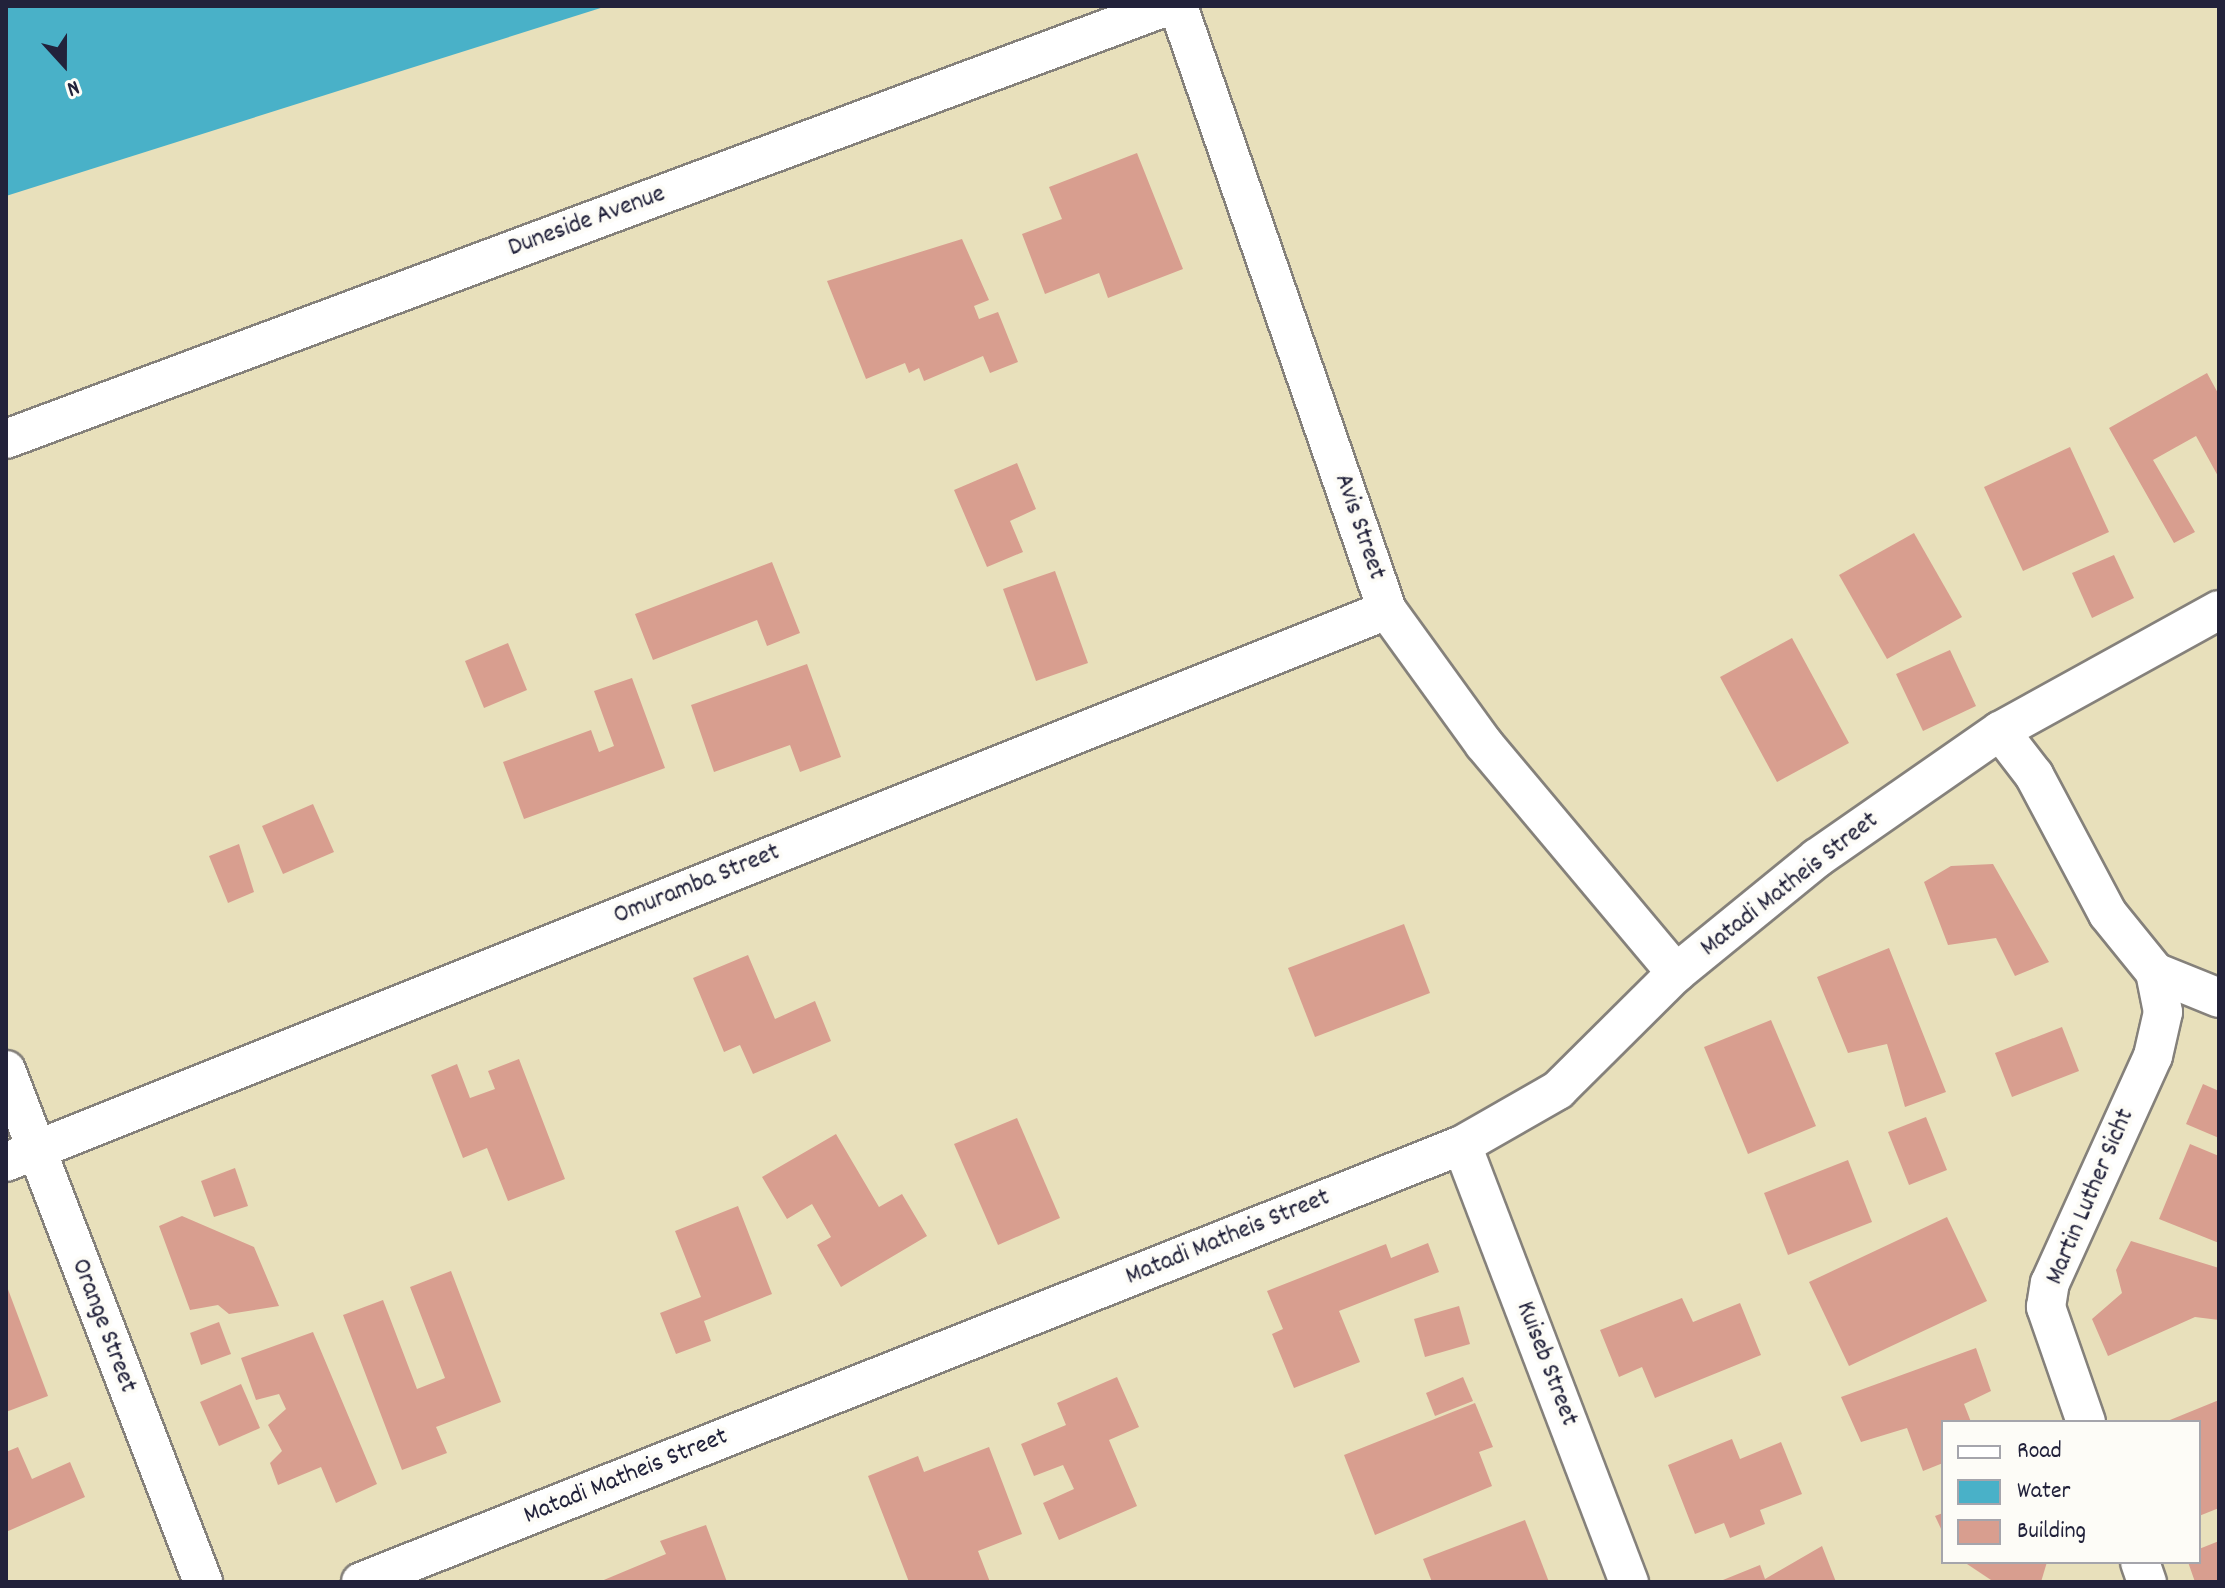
<!DOCTYPE html>
<html>
<head>
<meta charset="utf-8">
<style>
  body { margin:0 }
  #map { position:relative; width:2225px; height:1588px; overflow:hidden; background:#e8e0bb; font-family:Dekko,sans-serif }
  div>[style] { position:absolute }
  .water>* { inset:0; background:#49b1c8 }
  .building>* { inset:0; background:#d89e8f }
  .roads { filter:drop-shadow(2px 0 #85817b) drop-shadow(-2px 0 #85817b) drop-shadow(0 2px #85817b) drop-shadow(0 -2px #85817b) }
  .minor>* { height:38px; margin:-19px; padding:0 19px; transform-origin:19px; border-radius:19px; background:#fff }
  span { translate:-50% -50%; white-space:nowrap; text-align:center; line-height:1.15; -webkit-text-stroke:8px #fdfcf7; paint-order:stroke }
  .street-label { font-size:26px; color:#22223b }
  .frame { position:absolute; inset:0; border:8px solid #22223b; pointer-events:none }
  .legend { position:absolute; left:1941px; top:1420px; width:260px; height:144px; box-sizing:border-box; background:#fdfcf7; border:2px solid #a5a5ac; margin:0; padding:10px 14px; list-style:none; font-size:24px; color:#22223b }
  .legend li { display:flex; align-items:center; gap:16px; height:40px }
  .legend b { width:40px; border:2px solid #a5a5ac }
  .north { position:absolute; left:24px; top:24px; width:80px; height:80px; -webkit-text-stroke:6px #fdfcf7; paint-order:stroke; rotate:159deg; font-size:22px; font-weight:700; line-height:32px; text-align:center; color:#22223b }
  .north::after { content:''; display:block; margin:auto; width:28px; height:36px; background:#22223b; clip-path:polygon(50% 0,100% 100%,50% 72%,0 100%) }
</style>
</head>
<body>
<div id="map">
  <div class="water">
    <div style="clip-path:polygon(6px 6px,607px 6px,6px 196px)"></div>
  </div>
  <div class="building">
    <div style="clip-path:polygon(1137px 153px,1183px 269px,1108px 298px,1099px 273px,1045px 294px,1022px 234px,1062px 219px,1049px 187px)"></div>
    <div style="clip-path:polygon(962px 239px,989px 300px,974px 306px,979px 319px,998px 312px,1018px 362px,990px 373px,983px 356px,924px 381px,919px 368px,909px 373px,905px 363px,866px 379px,827px 281px)"></div>
    <div style="clip-path:polygon(2207px 373px,2219px 395px,2219px 478px,2196px 436px,2153px 460px,2195px 532px,2174px 543px,2109px 428px)"></div>
    <div style="clip-path:polygon(2070px 447px,2109px 532px,2023px 571px,1984px 487px)"></div>
    <div style="clip-path:polygon(1017px 463px,1036px 509px,1010px 521px,1023px 552px,987px 567px,954px 490px)"></div>
    <div style="clip-path:polygon(1914px 533px,1962px 617px,1887px 659px,1839px 575px)"></div>
    <div style="clip-path:polygon(2114px 555px,2134px 598px,2092px 618px,2072px 573px)"></div>
    <div style="clip-path:polygon(772px 562px,800px 633px,767px 646px,757px 620px,653px 660px,635px 614px)"></div>
    <div style="clip-path:polygon(1055px 571px,1088px 663px,1036px 681px,1003px 589px)"></div>
    <div style="clip-path:polygon(1792px 638px,1849px 743px,1777px 782px,1720px 677px)"></div>
    <div style="clip-path:polygon(508px 643px,527px 690px,484px 708px,465px 661px)"></div>
    <div style="clip-path:polygon(1950px 650px,1976px 706px,1923px 731px,1896px 674px)"></div>
    <div style="clip-path:polygon(807px 664px,841px 757px,800px 772px,790px 745px,714px 772px,691px 705px)"></div>
    <div style="clip-path:polygon(632px 678px,665px 768px,524px 819px,503px 762px,591px 730px,599px 752px,614px 746px,594px 691px)"></div>
    <div style="clip-path:polygon(313px 804px,334px 852px,283px 874px,262px 826px)"></div>
    <div style="clip-path:polygon(239px 844px,254px 892px,228px 903px,209px 856px)"></div>
    <div style="clip-path:polygon(1993px 864px,2049px 962px,2015px 976px,1996px 938px,1948px 945px,1924px 882px,1951px 866px)"></div>
    <div style="clip-path:polygon(1404px 924px,1430px 993px,1315px 1037px,1288px 968px)"></div>
    <div style="clip-path:polygon(1889px 948px,1946px 1092px,1905px 1107px,1887px 1044px,1848px 1053px,1817px 977px)"></div>
    <div style="clip-path:polygon(748px 955px,775px 1019px,815px 1001px,831px 1041px,753px 1074px,740px 1045px,724px 1052px,693px 978px)"></div>
    <div style="clip-path:polygon(1771px 1020px,1816px 1126px,1748px 1154px,1704px 1047px)"></div>
    <div style="clip-path:polygon(2062px 1027px,2079px 1071px,2012px 1097px,1995px 1053px)"></div>
    <div style="clip-path:polygon(519px 1059px,565px 1179px,508px 1201px,487px 1148px,463px 1158px,431px 1075px,457px 1064px,470px 1098px,495px 1089px,488px 1071px)"></div>
    <div style="clip-path:polygon(2203px 1084px,2219px 1091px,2219px 1138px,2186px 1124px)"></div>
    <div style="clip-path:polygon(1926px 1117px,1947px 1170px,1909px 1185px,1888px 1132px)"></div>
    <div style="clip-path:polygon(1017px 1118px,1060px 1218px,998px 1245px,954px 1144px)"></div>
    <div style="clip-path:polygon(836px 1134px,879px 1207px,902px 1194px,927px 1236px,841px 1287px,817px 1245px,831px 1237px,812px 1204px,787px 1219px,762px 1177px)"></div>
    <div style="clip-path:polygon(2190px 1144px,2219px 1156px,2219px 1243px,2159px 1219px)"></div>
    <div style="clip-path:polygon(1848px 1160px,1872px 1222px,1788px 1255px,1764px 1193px)"></div>
    <div style="clip-path:polygon(235px 1168px,248px 1206px,214px 1217px,201px 1181px)"></div>
    <div style="clip-path:polygon(738px 1206px,772px 1294px,704px 1321px,711px 1341px,676px 1354px,660px 1313px,701px 1297px,675px 1231px)"></div>
    <div style="clip-path:polygon(182px 1216px,254px 1247px,279px 1306px,229px 1314px,218px 1305px,190px 1310px,159px 1226px)"></div>
    <div style="clip-path:polygon(1947px 1217px,1987px 1301px,1849px 1366px,1809px 1282px)"></div>
    <div style="clip-path:polygon(2131px 1241px,2219px 1268px,2219px 1320px,2195px 1317px,2108px 1356px,2092px 1319px,2122px 1293px,2116px 1270px)"></div>
    <div style="clip-path:polygon(1428px 1243px,1439px 1272px,1339px 1311px,1360px 1362px,1294px 1388px,1272px 1334px,1283px 1329px,1267px 1291px,1386px 1244px,1391px 1258px)"></div>
    <div style="clip-path:polygon(451px 1271px,501px 1402px,436px 1427px,447px 1453px,402px 1470px,343px 1315px,383px 1300px,417px 1389px,445px 1378px,410px 1287px)"></div>
    <div style="clip-path:polygon(6px 1284px,48px 1396px,6px 1412px)"></div>
    <div style="clip-path:polygon(1682px 1298px,1693px 1322px,1740px 1303px,1761px 1355px,1655px 1398px,1642px 1367px,1619px 1377px,1600px 1330px)"></div>
    <div style="clip-path:polygon(1459px 1306px,1470px 1344px,1425px 1357px,1414px 1319px)"></div>
    <div style="clip-path:polygon(219px 1322px,231px 1354px,201px 1365px,190px 1333px)"></div>
    <div style="clip-path:polygon(313px 1332px,377px 1484px,336px 1503px,321px 1467px,278px 1485px,270px 1463px,282px 1451px,268px 1425px,286px 1409px,279px 1394px,256px 1400px,241px 1358px)"></div>
    <div style="clip-path:polygon(1976px 1348px,1991px 1391px,1964px 1404px,1971px 1422px,1943px 1422px,1943px 1463px,1923px 1471px,1907px 1428px,1861px 1442px,1841px 1397px)"></div>
    <div style="clip-path:polygon(1117px 1377px,1139px 1427px,1109px 1440px,1137px 1506px,1059px 1540px,1043px 1503px,1074px 1489px,1063px 1465px,1034px 1476px,1021px 1444px,1066px 1425px,1057px 1403px)"></div>
    <div style="clip-path:polygon(1463px 1377px,1473px 1401px,1435px 1416px,1426px 1393px)"></div>
    <div style="clip-path:polygon(241px 1384px,260px 1428px,219px 1446px,200px 1402px)"></div>
    <div style="clip-path:polygon(2219px 1400px,2219px 1508px,2199px 1516px,2199px 1422px,2165px 1422px)"></div>
    <div style="clip-path:polygon(1475px 1403px,1493px 1447px,1479px 1452px,1492px 1486px,1375px 1535px,1344px 1455px)"></div>
    <div style="clip-path:polygon(1732px 1439px,1740px 1459px,1781px 1442px,1802px 1494px,1760px 1510px,1765px 1524px,1730px 1538px,1724px 1523px,1695px 1534px,1668px 1465px)"></div>
    <div style="clip-path:polygon(18px 1447px,32px 1479px,70px 1462px,85px 1497px,6px 1532px,6px 1452px)"></div>
    <div style="clip-path:polygon(989px 1447px,1022px 1534px,978px 1551px,990px 1582px,909px 1582px,868px 1476px,918px 1456px,924px 1472px)"></div>
    <div style="clip-path:polygon(1943px 1513px,1943px 1533px,1935px 1516px)"></div>
    <div style="clip-path:polygon(1525px 1520px,1549px 1582px,1432px 1582px,1423px 1559px)"></div>
    <div style="clip-path:polygon(706px 1525px,727px 1582px,599px 1582px,666px 1554px,660px 1541px)"></div>
    <div style="clip-path:polygon(2219px 1541px,2219px 1582px,2195px 1582px,2188px 1562px,2199px 1562px,2199px 1549px)"></div>
    <div style="clip-path:polygon(1822px 1546px,1836px 1582px,1718px 1582px,1760px 1565px,1765px 1579px)"></div>
    <div style="clip-path:polygon(1964px 1562px,2047px 1562px,2041px 1582px,1994px 1582px)"></div>
  </div>
  <div class="roads">
    <div class="minor">
      <div style="left:1178px;top:6px;width:639px;rotate:70.91deg"></div>
      <div style="left:1387px;top:610px;width:165px;rotate:54.1deg"></div>
      <div style="left:1484px;top:744px;width:299px;rotate:50deg"></div>
      <div style="left:6px;top:439px;width:1240px;rotate:-20.44deg"></div>
      <div style="left:2000px;top:731px;width:56px;rotate:52.3deg"></div>
      <div style="left:2034px;top:775px;width:157px;rotate:62deg"></div>
      <div style="left:2108px;top:914px;width:75px;rotate:51deg"></div>
      <div style="left:2155px;top:972px;width:69px;rotate:22.1deg"></div>
      <div style="left:6px;top:1070px;width:549px;rotate:68.95deg"></div>
      <div style="left:1462px;top:1145px;width:468px;rotate:69.1deg"></div>
      <div style="left:6px;top:1162px;width:1487px;rotate:-21.79deg"></div>
      <div style="left:2086px;top:1422px;width:122px;rotate:-109.2deg"></div>
      <div style="left:2046px;top:1307px;width:24px;rotate:-81deg"></div>
      <div style="left:2050px;top:1283px;width:249px;rotate:-65.6deg"></div>
      <div style="left:2153px;top:1056px;width:45px;rotate:-77.2deg"></div>
      <div style="left:2163px;top:1012px;width:41px;rotate:-101.3deg"></div>
      <div style="left:2140px;top:1562px;width:21px;rotate:71deg"></div>
      <div style="left:361px;top:1582px;width:1185px;rotate:-21.65deg"></div>
      <div style="left:1462px;top:1145px;width:111px;rotate:-29.8deg"></div>
      <div style="left:1558px;top:1090px;width:166px;rotate:-44.8deg"></div>
      <div style="left:1676px;top:973px;width:182px;rotate:-39.2deg"></div>
      <div style="left:1817px;top:858px;width:223px;rotate:-34.8deg"></div>
      <div style="left:2000px;top:731px;width:250px;rotate:-28.9deg"></div>
    </div>
  </div>
  <div class="street-label">
    <span style="left:587px;top:222px;rotate:-20deg">Duneside Avenue</span>
    <span style="left:1359px;top:527px;rotate:71deg">Avis Street</span>
    <span style="left:697px;top:885px;rotate:-22deg">Omuramba Street</span>
    <span style="left:1790px;top:885px;rotate:-38deg">Matadi Matheis Street</span>
    <span style="left:2091px;top:1197px;rotate:-67deg">Martin Luther Sicht</span>
    <span style="left:1228px;top:1238px;rotate:-22deg">Matadi Matheis Street</span>
    <span style="left:103px;top:1326px;rotate:69deg">Orange Street</span>
    <span style="left:1546px;top:1364px;rotate:69deg">Kuiseb Street</span>
    <span style="left:626px;top:1477px;rotate:-22deg">Matadi Matheis Street</span>
  </div>
  <div class="frame"></div>
  <ul class="legend">
  <li><b style="height:10px;background:#fff"></b>Road</li>
  <li><b style="height:22px;background:#49b1c8"></b>Water</li>
  <li><b style="height:22px;background:#d89e8f"></b>Building</li>
  </ul>
  <div class="north">N</div>
</div>
</body>
</html>
